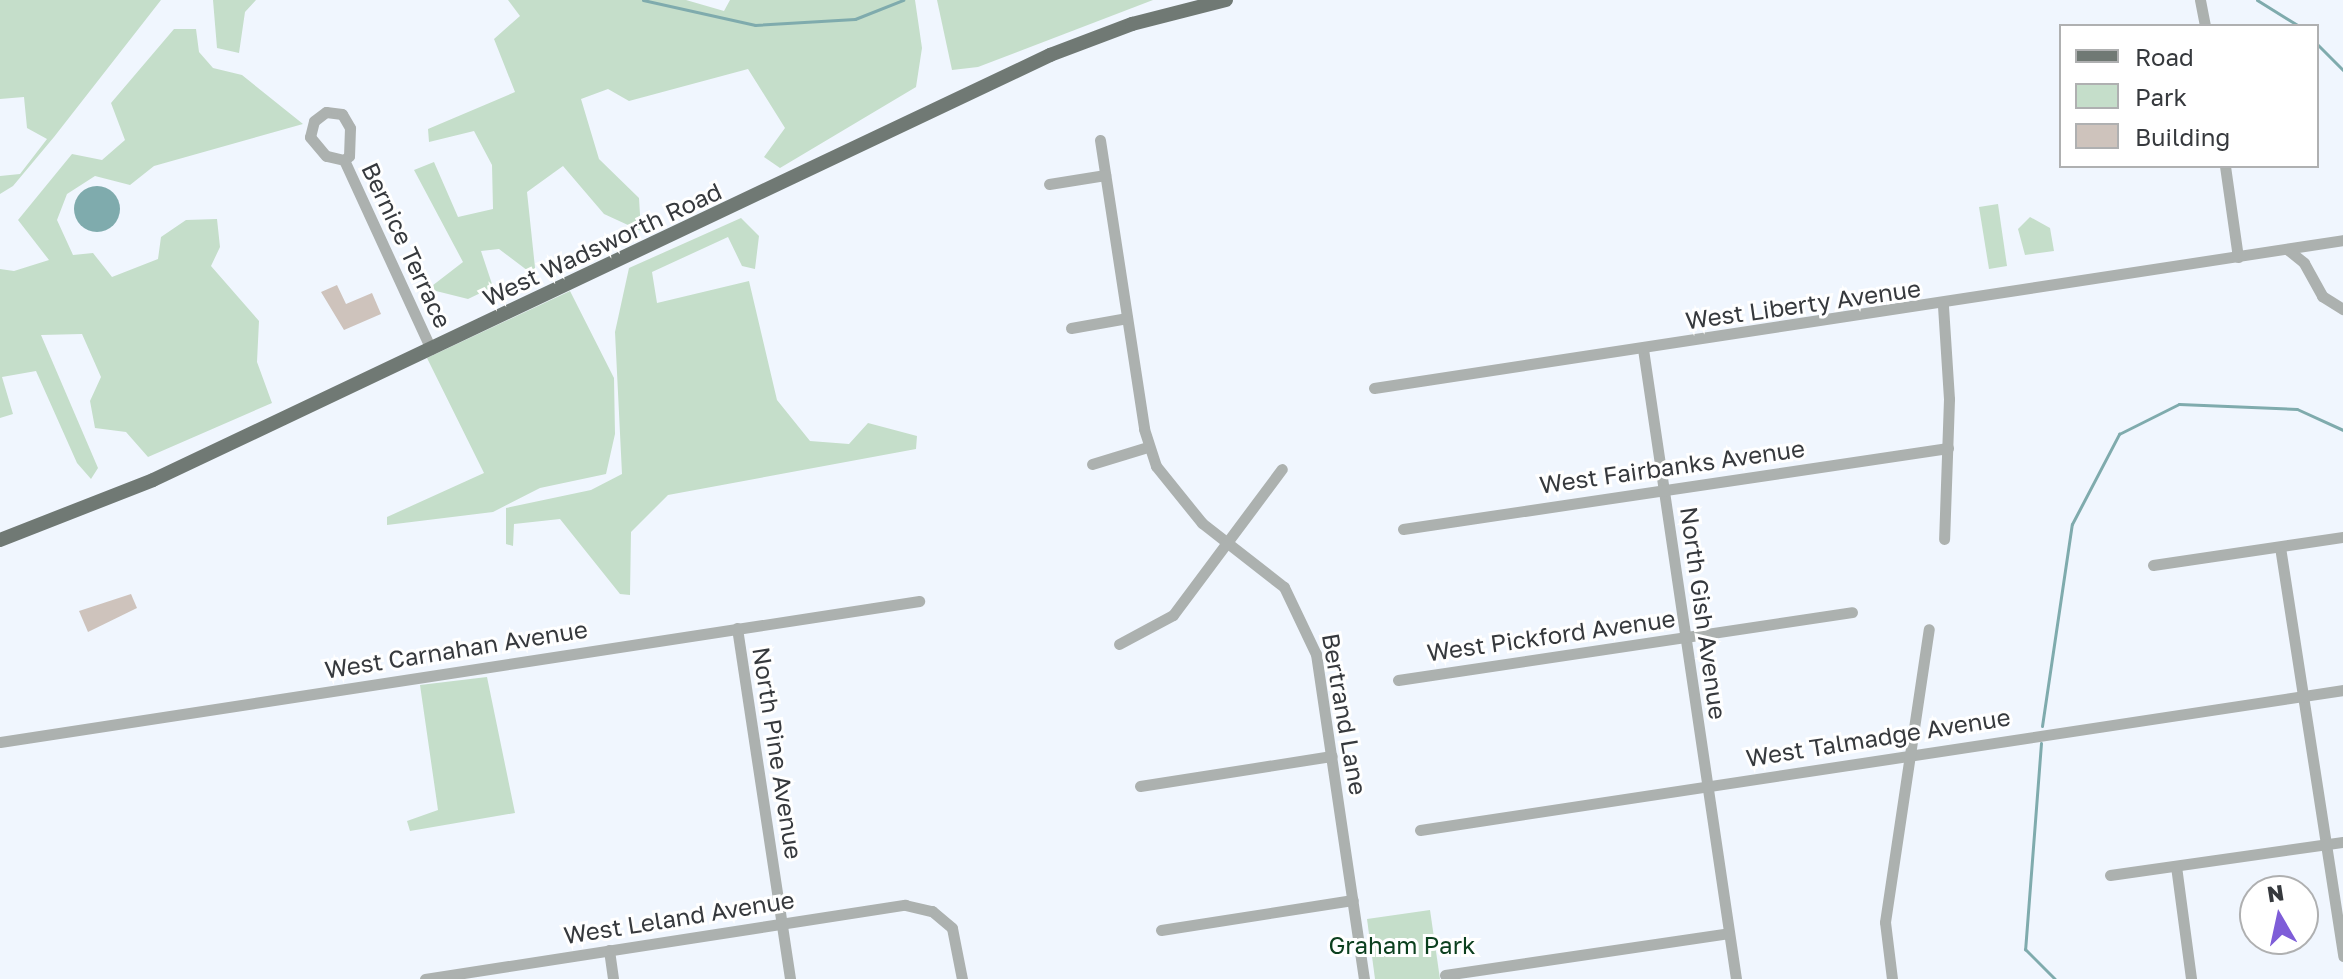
<!DOCTYPE html>
<html>
<head>
<meta charset="utf-8">
<style>
  body { margin:0 }
  #map { position:relative; width:2343px; height:979px; overflow:hidden; background:#f0f6fe; font-family:"Golos Text",sans-serif }
  div>[style] { position:absolute }
  .green>* { inset:0; background:#c5deca }
  .water>* { inset:0; background:#7fabad }
  .round { border-radius:50% }
  .stream>* { height:3px; margin:-1.5px; padding:0 1.5px; transform-origin:1.5px; border-radius:1.5px; background:#7fabad }
  .building>* { inset:0; background:#cec3bc }
  .minor>* { height:11px; margin:-5.5px; padding:0 5.5px; transform-origin:5.5px; border-radius:5.5px; background:#acb1af }
  .major>* { height:14px; margin:-7px; padding:0 7px; transform-origin:7px; border-radius:7px; background:#707974 }
  span { translate:-50% -50%; white-space:nowrap; text-align:center; line-height:1.15; -webkit-text-stroke:6px #fff; paint-order:stroke }
  .street-label { font-size:24px; color:#36393d }
  .park-label { font-size:24px; color:#0c401f }
  .legend { position:absolute; left:2059px; top:24px; width:260px; height:144px; box-sizing:border-box; background:#fff; border:2px solid #afb0b1; margin:0; padding:10px 14px; list-style:none; font-size:24px; color:#36393d }
  .legend li { display:flex; align-items:center; gap:16px; height:40px }
  .legend b { width:40px; border:2px solid #afb0b1 }
  .north { position:absolute; left:2239px; top:875px; width:80px; height:80px; box-sizing:border-box; background:#fff; border:2px solid #afb0b1; border-radius:50%; rotate:351deg; font-size:22px; font-weight:700; line-height:32px; text-align:center; color:#36393d }
  .north::after { content:''; display:block; margin:auto; width:28px; height:36px; background:#7e5dd8; clip-path:polygon(50% 0,100% 100%,50% 72%,0 100%) }
</style>
</head>
<body>
<div id="map">
  <div class="green">
    <div style="clip-path:polygon(0 0,161px 0,54px 137px,13px 186px,0 194px,0 176px,20px 174px,47px 139px,27px 128px,24px 97px,0 99px)"></div>
    <div style="clip-path:polygon(213px 0,256px 0,245px 12px,239px 53px,217px 48px)"></div>
    <div style="clip-path:polygon(508px 0,686px 0,724px 11px,730px 0,915px 0,922px 48px,916px 87px,780px 168px,764px 157px,785px 128px,748px 69px,629px 101px,608px 89px,581px 99px,599px 159px,639px 198px,641px 231px,604px 214px,563px 166px,527px 192px,536px 277px,499px 249px,481px 251px,493px 287px,468px 299px,428px 289px,463px 262px,414px 170px,434px 162px,458px 217px,493px 209px,492px 165px,474px 131px,429px 142px,428px 129px,515px 92px,494px 39px,520px 16px)"></div>
    <div style="clip-path:polygon(937px 0,1153px 0,978px 67px,952px 70px)"></div>
    <div style="clip-path:polygon(174px 29px,196px 29px,199px 52px,213px 68px,242px 75px,303px 124px,154px 166px,130px 185px,95px 176px,67px 194px,57px 220px,73px 255px,93px 253px,112px 277px,158px 259px,161px 237px,186px 220px,217px 219px,220px 247px,211px 266px,259px 321px,257px 362px,272px 403px,148px 457px,126px 432px,95px 428px,90px 401px,101px 377px,82px 334px,41px 335px,98px 468px,91px 479px,77px 463px,36px 371px,2px 377px,13px 414px,0 418px,0 269px,14px 271px,49px 260px,18px 220px,72px 154px,102px 160px,125px 140px,111px 103px)"></div>
    <div style="clip-path:polygon(1998px 204px,2007px 266px,1989px 269px,1979px 207px)"></div>
    <div style="clip-path:polygon(2030px 217px,2050px 228px,2054px 251px,2025px 255px,2018px 229px)"></div>
    <div style="clip-path:polygon(741px 218px,759px 236px,755px 269px,742px 266px,728px 237px,652px 272px,657px 303px,749px 281px,777px 400px,810px 441px,849px 444px,868px 423px,917px 436px,916px 449px,668px 495px,631px 532px,630px 595px,620px 594px,560px 519px,514px 524px,513px 546px,506px 544px,506px 508px,591px 490px,622px 474px,615px 332px,629px 268px)"></div>
    <div style="clip-path:polygon(570px 291px,614px 378px,615px 434px,606px 474px,540px 488px,493px 512px,387px 525px,387px 517px,484px 473px,427px 358px)"></div>
    <div style="clip-path:polygon(487px 677px,515px 813px,410px 831px,407px 821px,438px 810px,420px 685px)"></div>
    <div style="clip-path:polygon(1430px 910px,1440px 979px,1375px 979px,1367px 919px)"></div>
  </div>
  <div class="water">
    <div class="round" style="left:74px;top:186px;width:46px;height:46px"></div>
  </div>
  <div class="stream">
    <div style="left:643px;top:0;width:115px;rotate:12.6deg"></div>
    <div style="left:755px;top:25px;width:100px;rotate:-3.4deg"></div>
    <div style="left:855px;top:19px;width:52px;rotate:-21.6deg"></div>
    <div style="left:2257px;top:0;width:49px;rotate:31.8deg"></div>
    <div style="left:2317px;top:44px;width:37px;rotate:45deg"></div>
    <div style="left:2042px;top:726px;width:204px;rotate:-81.6deg"></div>
    <div style="left:2072px;top:524px;width:102px;rotate:-62.4deg"></div>
    <div style="left:2119px;top:434px;width:67px;rotate:-26.6deg"></div>
    <div style="left:2179px;top:404px;width:118px;rotate:2.4deg"></div>
    <div style="left:2297px;top:409px;width:51px;rotate:24.5deg"></div>
    <div style="left:2041px;top:743px;width:207px;rotate:94.4deg"></div>
    <div style="left:2025px;top:949px;width:42px;rotate:45deg"></div>
  </div>
  <div class="building">
    <div style="clip-path:polygon(337px 285px,346px 304px,372px 293px,381px 314px,344px 330px,321px 292px)"></div>
    <div style="clip-path:polygon(131px 594px,137px 608px,88px 632px,79px 611px)"></div>
  </div>
  <div class="minor">
    <div style="left:2200px;top:0;width:26px;rotate:79deg"></div>
    <div style="left:326px;top:112px;width:16px;rotate:7deg"></div>
    <div style="left:342px;top:114px;width:16px;rotate:60deg"></div>
    <div style="left:350px;top:128px;width:28px;rotate:92deg"></div>
    <div style="left:349px;top:156px;width:6px;rotate:141deg"></div>
    <div style="left:344px;top:160px;width:18px;rotate:-167deg"></div>
    <div style="left:326px;top:156px;width:25px;rotate:-130deg"></div>
    <div style="left:310px;top:137px;width:16px;rotate:-76deg"></div>
    <div style="left:314px;top:121px;width:15px;rotate:-37deg"></div>
    <div style="left:1100px;top:140px;width:292px;rotate:81.3deg"></div>
    <div style="left:1144px;top:429px;width:39px;rotate:72deg"></div>
    <div style="left:1156px;top:466px;width:73px;rotate:51.1deg"></div>
    <div style="left:1202px;top:523px;width:104px;rotate:38deg"></div>
    <div style="left:1284px;top:587px;width:74px;rotate:64.5deg"></div>
    <div style="left:1316px;top:654px;width:329px;rotate:81.6deg"></div>
    <div style="left:344px;top:160px;width:208px;rotate:65.3deg"></div>
    <div style="left:2225px;top:166px;width:92px;rotate:81.9deg"></div>
    <div style="left:1049px;top:184px;width:57px;rotate:-9.1deg"></div>
    <div style="left:2287px;top:249px;width:22px;rotate:39deg"></div>
    <div style="left:2304px;top:263px;width:38px;rotate:61deg"></div>
    <div style="left:2322px;top:296px;width:25px;rotate:32deg"></div>
    <div style="left:1943px;top:306px;width:93px;rotate:86.3deg"></div>
    <div style="left:1949px;top:399px;width:140px;rotate:92deg"></div>
    <div style="left:1071px;top:328px;width:57px;rotate:-10.1deg"></div>
    <div style="left:1643px;top:349px;width:637px;rotate:81.6deg"></div>
    <div style="left:1374px;top:388px;width:980px;rotate:-8.68deg"></div>
    <div style="left:1092px;top:464px;width:59px;rotate:-16.9deg"></div>
    <div style="left:1403px;top:529px;width:551px;rotate:-8.45deg"></div>
    <div style="left:2280px;top:547px;width:414px;rotate:81.2deg"></div>
    <div style="left:2153px;top:565px;width:192px;rotate:-8.4deg"></div>
    <div style="left:737px;top:628px;width:355px;rotate:81.4deg"></div>
    <div style="left:1119px;top:644px;width:61px;rotate:-28.2deg"></div>
    <div style="left:1173px;top:615px;width:182px;rotate:-53.3deg"></div>
    <div style="left:1398px;top:680px;width:459px;rotate:-8.5deg"></div>
    <div style="left:0;top:742px;width:930px;rotate:-8.72deg"></div>
    <div style="left:1140px;top:786px;width:194px;rotate:-8.9deg"></div>
    <div style="left:1420px;top:830px;width:934px;rotate:-8.62deg"></div>
    <div style="left:2176px;top:866px;width:114px;rotate:82.4deg"></div>
    <div style="left:2110px;top:875px;width:235px;rotate:-8.1deg"></div>
    <div style="left:1161px;top:930px;width:194px;rotate:-8.9deg"></div>
    <div style="left:609px;top:950px;width:29px;rotate:82deg"></div>
    <div style="left:1445px;top:975px;width:287px;rotate:-8.4deg"></div>
    <div style="left:425px;top:979px;width:486px;rotate:-8.8deg"></div>
    <div style="left:905px;top:905px;width:28px;rotate:13deg"></div>
    <div style="left:932px;top:911px;width:26px;rotate:40deg"></div>
    <div style="left:952px;top:928px;width:52px;rotate:78.9deg"></div>
    <div style="left:1892px;top:979px;width:57px;rotate:-97deg"></div>
    <div style="left:1885px;top:922px;width:296px;rotate:-81.5deg"></div>
  </div>
  <div class="major">
    <div style="left:0;top:540px;width:164px;rotate:-21.4deg"></div>
    <div style="left:153px;top:480px;width:993px;rotate:-25.35deg"></div>
    <div style="left:1050px;top:55px;width:88px;rotate:-20.7deg"></div>
    <div style="left:1132px;top:24px;width:97px;rotate:-14.3deg"></div>
  </div>
  <div class="street-label">
    <span style="left:602px;top:244px;rotate:-25deg">West Wadsworth Road</span>
    <span style="left:407px;top:245px;rotate:65deg">Bernice Terrace</span>
    <span style="left:1803px;top:304px;rotate:-8deg">West Liberty Avenue</span>
    <span style="left:1672px;top:466px;rotate:-8deg">West Fairbanks Avenue</span>
    <span style="left:1704px;top:613px;rotate:82deg">North Gish Avenue</span>
    <span style="left:1551px;top:635px;rotate:-8deg">West Pickford Avenue</span>
    <span style="left:456px;top:649px;rotate:-9deg">West Carnahan Avenue</span>
    <span style="left:1345px;top:714px;rotate:80deg">Bertrand Lane</span>
    <span style="left:1878px;top:737px;rotate:-9deg">West Talmadge Avenue</span>
    <span style="left:778px;top:753px;rotate:81deg">North Pine Avenue</span>
    <span style="left:679px;top:917px;rotate:-9deg">West Leland Avenue</span>
  </div>
  <div class="park-label">
    <span style="left:1402px;top:945px">Graham Park</span>
  </div>
  <ul class="legend">
  <li><b style="height:10px;background:#707974"></b>Road</li>
  <li><b style="height:22px;background:#c5deca"></b>Park</li>
  <li><b style="height:22px;background:#cec3bc"></b>Building</li>
  </ul>
  <div class="north">N</div>
</div>
</body>
</html>
